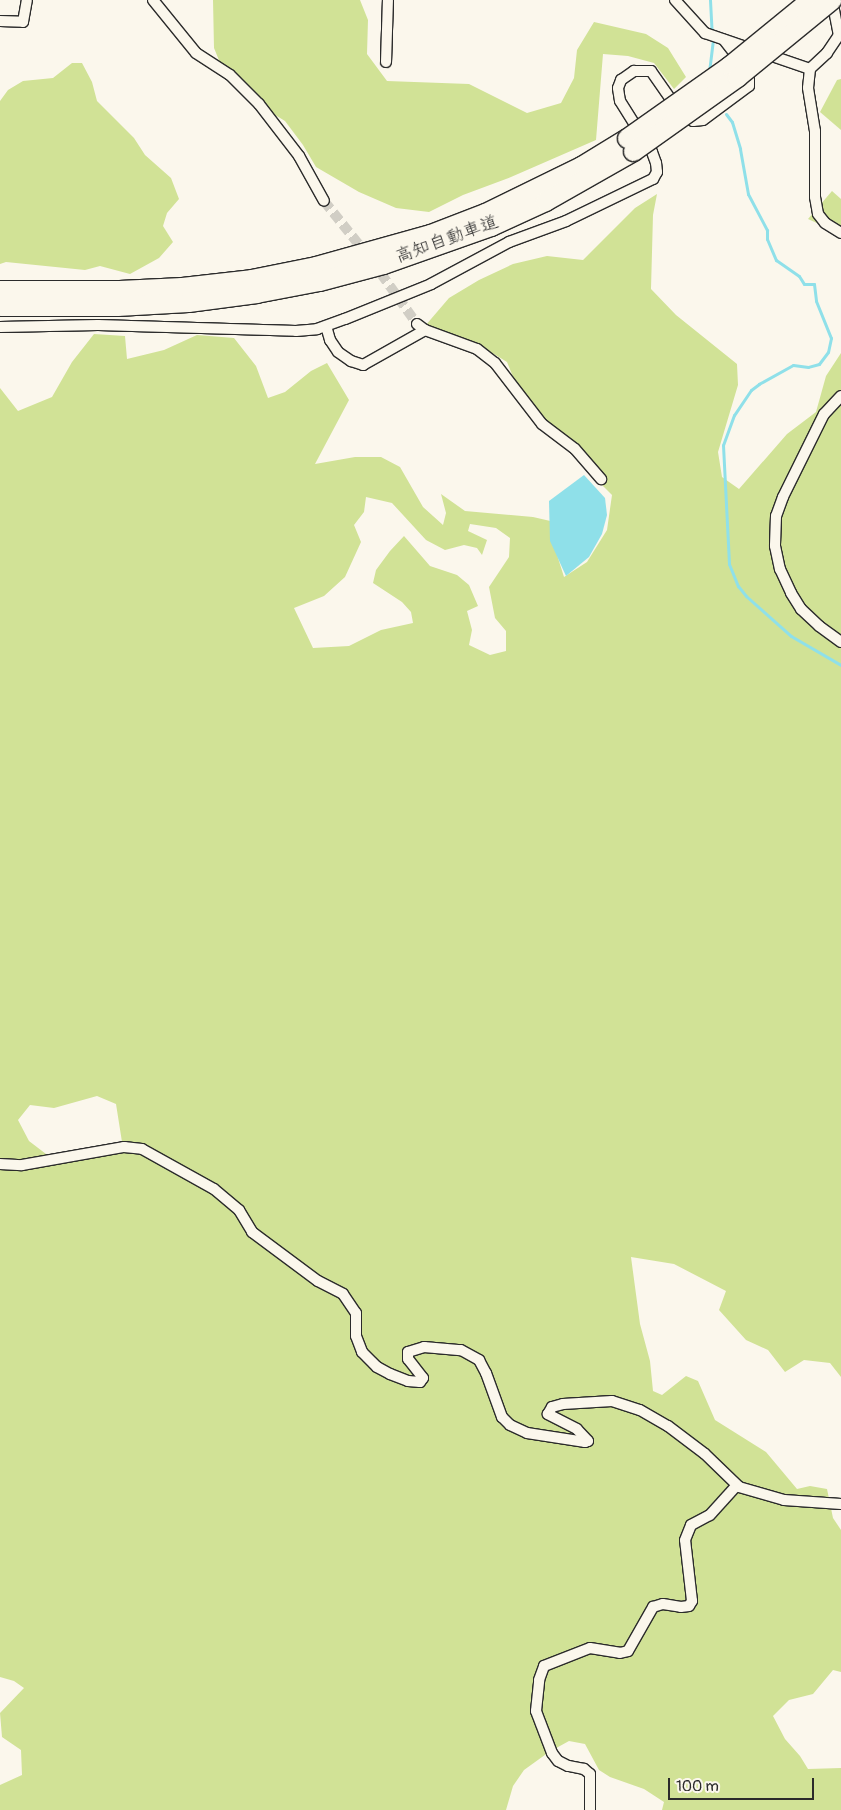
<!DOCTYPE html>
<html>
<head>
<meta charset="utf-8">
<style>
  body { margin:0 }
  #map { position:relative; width:841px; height:1810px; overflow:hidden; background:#fbf7ec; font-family:Pangolin,"Klee One",sans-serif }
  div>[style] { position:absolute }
  .green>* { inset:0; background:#d1e296 }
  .water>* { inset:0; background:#8fe0e9 }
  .stream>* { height:3px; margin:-1.5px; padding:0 1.5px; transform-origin:1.5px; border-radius:1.5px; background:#8fe0e9 }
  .minor-tunnel>* { height:10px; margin-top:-5px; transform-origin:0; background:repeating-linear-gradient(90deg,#d1cec5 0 10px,transparent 0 15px) }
  .roads { filter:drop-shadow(1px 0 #2b2b2b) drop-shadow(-1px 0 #2b2b2b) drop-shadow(0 1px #2b2b2b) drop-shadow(0 -1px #2b2b2b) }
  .minor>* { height:10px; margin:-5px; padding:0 5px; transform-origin:5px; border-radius:5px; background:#fbf7ec }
  .motorway>* { height:19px; margin:-9.5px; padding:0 9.5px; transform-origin:9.5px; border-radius:9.5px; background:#fbf7ec }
  .bridges { filter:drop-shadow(1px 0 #2b2b2b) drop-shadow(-1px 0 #2b2b2b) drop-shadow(0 1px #2b2b2b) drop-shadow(0 -1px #2b2b2b) }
  .motorway-bridge>* { height:19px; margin:-9.5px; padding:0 9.5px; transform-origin:9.5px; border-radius:9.5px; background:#fbf7ec }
  span { translate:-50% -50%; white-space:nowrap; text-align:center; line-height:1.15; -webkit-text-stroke:4px #fbf7ec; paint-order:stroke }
  .street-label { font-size:18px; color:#2b2b2b }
  .scale { position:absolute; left:668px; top:1778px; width:146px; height:22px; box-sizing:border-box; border:2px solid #2b2b2b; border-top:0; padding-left:6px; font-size:15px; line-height:18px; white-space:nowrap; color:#2b2b2b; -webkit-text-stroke:4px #fbf7ec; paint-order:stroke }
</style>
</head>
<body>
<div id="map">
  <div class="green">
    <div style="clip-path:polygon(213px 0,360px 0,368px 20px,367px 54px,387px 81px,469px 84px,527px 113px,561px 103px,574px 78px,577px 50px,594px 22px,646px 34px,668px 48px,686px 77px,674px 89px,654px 63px,628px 56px,603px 54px,596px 140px,511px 177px,463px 195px,429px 212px,396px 208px,359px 192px,316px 167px,303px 145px,285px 121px,262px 107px,225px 75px,214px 48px)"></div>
    <div style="clip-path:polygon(72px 63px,82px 63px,92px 82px,97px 101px,134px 138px,145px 155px,171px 178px,179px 199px,167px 213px,163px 226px,173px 242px,159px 258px,130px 274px,100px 266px,85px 270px,6px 262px,0 264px,0 101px,8px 90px,23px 81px,53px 78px)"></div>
    <div style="clip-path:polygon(841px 79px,841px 130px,820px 112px,837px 80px)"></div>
    <div style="clip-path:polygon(832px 191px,841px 199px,841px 234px,808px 219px)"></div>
    <div style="clip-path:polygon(evenodd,657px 194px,653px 215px,651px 289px,676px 315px,737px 364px,738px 385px,718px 452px,722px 477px,739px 489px,787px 434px,816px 412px,826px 376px,841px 353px,841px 1377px,830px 1363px,804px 1360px,785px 1372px,768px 1350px,746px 1340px,719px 1310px,726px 1291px,674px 1264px,631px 1257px,640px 1324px,650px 1361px,653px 1391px,662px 1395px,686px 1376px,698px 1381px,715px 1420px,766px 1452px,797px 1489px,810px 1486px,827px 1489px,833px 1518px,841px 1530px,841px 1672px,833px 1670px,813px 1694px,789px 1700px,773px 1716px,785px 1739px,800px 1756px,808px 1769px,841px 1768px,841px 1810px,662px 1810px,664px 1802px,644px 1789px,610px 1777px,599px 1770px,585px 1744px,569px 1741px,549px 1752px,524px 1770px,513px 1786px,506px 1810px,0 1810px,0 1785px,22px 1775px,21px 1750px,2px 1737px,0 1713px,24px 1688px,14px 1681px,0 1677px,0 388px,18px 411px,52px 397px,72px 362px,94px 334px,125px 336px,127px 359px,164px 350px,197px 335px,234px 338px,256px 366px,268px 398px,285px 392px,311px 371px,327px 363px,349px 400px,315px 464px,355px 457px,381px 457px,400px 467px,423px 507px,443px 525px,446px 513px,441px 494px,465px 511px,533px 517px,559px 523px,553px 542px,564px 577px,587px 562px,607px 530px,612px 495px,586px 469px,572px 448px,521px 396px,507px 362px,476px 343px,439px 334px,425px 326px,449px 298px,479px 280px,513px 264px,547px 256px,583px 260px,635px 208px,657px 194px,366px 497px,392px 503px,426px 540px,445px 550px,464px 545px,477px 548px,482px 555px,487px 540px,468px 531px,470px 524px,496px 528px,510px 538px,509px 557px,489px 587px,495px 618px,506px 631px,506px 651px,490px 655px,469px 645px,472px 630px,467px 611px,478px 606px,469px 585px,457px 575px,430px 566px,404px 536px,390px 551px,376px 570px,373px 583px,402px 602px,411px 612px,413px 623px,381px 630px,349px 646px,313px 648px,294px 608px,324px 596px,345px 577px,361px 542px,354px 525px,364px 512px,366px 497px,657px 194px,97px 1096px,116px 1104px,122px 1142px,101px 1153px,46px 1154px,29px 1141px,18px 1120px,30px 1105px,54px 1108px,97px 1096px)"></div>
  </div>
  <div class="water">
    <div style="clip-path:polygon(584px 475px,605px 498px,607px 515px,602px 534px,589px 557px,566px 576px,550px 541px,549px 501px)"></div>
  </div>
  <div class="stream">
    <div style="left:710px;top:0;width:33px;rotate:87deg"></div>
    <div style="left:709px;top:72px;width:33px;rotate:-83deg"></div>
    <div style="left:726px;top:114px;width:10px;rotate:53deg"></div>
    <div style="left:732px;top:122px;width:28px;rotate:73deg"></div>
    <div style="left:740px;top:149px;width:46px;rotate:79.9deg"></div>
    <div style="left:748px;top:194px;width:41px;rotate:62.2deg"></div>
    <div style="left:767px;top:230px;width:9px;rotate:90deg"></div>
    <div style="left:767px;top:239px;width:23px;rotate:67deg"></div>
    <div style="left:776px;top:260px;width:28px;rotate:35deg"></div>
    <div style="left:799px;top:276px;width:9px;rotate:58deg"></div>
    <div style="left:804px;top:284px;width:10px"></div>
    <div style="left:814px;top:284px;width:17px;rotate:83deg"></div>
    <div style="left:816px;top:301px;width:40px;rotate:68deg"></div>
    <div style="left:831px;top:338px;width:14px;rotate:102deg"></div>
    <div style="left:828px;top:352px;width:15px;rotate:127deg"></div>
    <div style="left:819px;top:364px;width:11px;rotate:165deg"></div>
    <div style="left:808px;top:367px;width:15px;rotate:-172deg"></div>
    <div style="left:793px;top:365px;width:39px;rotate:151deg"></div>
    <div style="left:759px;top:384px;width:10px;rotate:143deg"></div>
    <div style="left:751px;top:390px;width:30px;rotate:124deg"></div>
    <div style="left:734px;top:415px;width:32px;rotate:110deg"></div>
    <div style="left:723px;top:445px;width:119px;rotate:87.1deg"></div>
    <div style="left:729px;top:564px;width:24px;rotate:68deg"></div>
    <div style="left:738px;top:586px;width:13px;rotate:51deg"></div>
    <div style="left:746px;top:596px;width:60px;rotate:41.6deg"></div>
    <div style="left:791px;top:636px;width:58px;rotate:30.1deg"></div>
  </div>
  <div class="minor-tunnel">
    <div style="left:324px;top:201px;width:77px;rotate:51.3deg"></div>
    <div style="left:372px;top:261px;width:77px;rotate:54.5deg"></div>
  </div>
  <div class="roads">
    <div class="minor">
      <div style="left:153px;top:0;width:68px;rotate:50.9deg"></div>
      <div style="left:196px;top:53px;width:40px;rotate:32.9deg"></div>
      <div style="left:230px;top:75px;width:41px;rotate:45deg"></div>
      <div style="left:259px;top:104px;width:66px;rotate:52.4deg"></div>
      <div style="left:299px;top:156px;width:51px;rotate:60.9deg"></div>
      <div style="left:675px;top:0;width:45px;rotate:47.7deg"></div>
      <div style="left:705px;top:33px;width:111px;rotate:18.9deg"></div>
      <div style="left:826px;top:1px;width:12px;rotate:48deg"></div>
      <div style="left:834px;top:10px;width:25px;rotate:79deg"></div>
      <div style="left:839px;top:35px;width:22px;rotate:124deg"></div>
      <div style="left:827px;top:53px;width:23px;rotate:137deg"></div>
      <div style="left:810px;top:69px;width:19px;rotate:96deg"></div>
      <div style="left:808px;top:88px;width:44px;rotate:80.8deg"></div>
      <div style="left:815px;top:131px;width:66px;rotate:90deg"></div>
      <div style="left:815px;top:197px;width:17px;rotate:80deg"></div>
      <div style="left:818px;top:214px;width:11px;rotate:52deg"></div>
      <div style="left:825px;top:223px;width:19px;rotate:32deg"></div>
      <div style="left:0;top:21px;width:23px;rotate:2deg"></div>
      <div style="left:23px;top:22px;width:22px;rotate:-80deg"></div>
      <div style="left:386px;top:62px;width:62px;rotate:-88.2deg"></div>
      <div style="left:417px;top:324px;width:10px;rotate:37deg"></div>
      <div style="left:425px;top:330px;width:55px;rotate:20.1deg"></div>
      <div style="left:477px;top:349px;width:23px;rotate:38deg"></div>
      <div style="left:495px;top:363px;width:77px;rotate:52.4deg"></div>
      <div style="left:542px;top:424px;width:41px;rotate:37.1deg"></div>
      <div style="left:575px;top:449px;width:40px;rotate:49deg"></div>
      <div style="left:326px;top:326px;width:15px;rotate:74deg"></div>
      <div style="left:330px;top:340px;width:14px;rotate:56deg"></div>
      <div style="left:338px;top:352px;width:16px;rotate:35deg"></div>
      <div style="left:351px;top:361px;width:13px;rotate:18deg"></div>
      <div style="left:363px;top:365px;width:71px;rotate:-29.4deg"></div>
      <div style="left:0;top:327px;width:98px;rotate:-1.2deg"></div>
      <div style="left:98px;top:325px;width:198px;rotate:1.7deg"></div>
      <div style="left:296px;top:331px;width:21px;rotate:-5deg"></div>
      <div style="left:317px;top:329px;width:30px;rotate:-20deg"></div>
      <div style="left:345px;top:319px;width:93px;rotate:-22.1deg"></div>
      <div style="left:431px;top:284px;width:89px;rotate:-28.3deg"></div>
      <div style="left:509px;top:242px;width:61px;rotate:-20.2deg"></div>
      <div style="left:566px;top:221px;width:97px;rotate:-25.8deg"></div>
      <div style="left:653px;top:179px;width:8px;rotate:-60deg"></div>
      <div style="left:657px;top:172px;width:9px;rotate:-96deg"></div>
      <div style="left:656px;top:163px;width:12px;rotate:-110deg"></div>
      <div style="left:652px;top:152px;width:60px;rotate:-122.1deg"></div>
      <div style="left:620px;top:101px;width:13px;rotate:-99deg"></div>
      <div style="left:618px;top:88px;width:9px;rotate:-69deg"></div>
      <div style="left:621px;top:80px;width:16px;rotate:-35deg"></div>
      <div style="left:634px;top:71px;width:17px"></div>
      <div style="left:651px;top:71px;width:52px;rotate:55.1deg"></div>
      <div style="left:681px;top:114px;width:14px;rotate:30deg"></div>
      <div style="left:693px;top:121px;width:10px;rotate:-6deg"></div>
      <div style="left:703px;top:120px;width:57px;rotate:-36.5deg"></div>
      <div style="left:749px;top:86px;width:14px;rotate:-90deg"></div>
      <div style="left:749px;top:72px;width:41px;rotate:-128deg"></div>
      <div style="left:841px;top:396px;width:25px;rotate:133deg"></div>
      <div style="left:824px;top:414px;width:93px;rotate:116.3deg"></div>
      <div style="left:783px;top:497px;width:20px;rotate:110deg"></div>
      <div style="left:776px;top:516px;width:30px;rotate:92deg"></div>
      <div style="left:775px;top:546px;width:24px;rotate:78deg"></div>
      <div style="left:780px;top:569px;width:26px;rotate:65deg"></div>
      <div style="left:791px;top:593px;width:19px;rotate:58deg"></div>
      <div style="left:801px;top:609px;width:25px;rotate:43deg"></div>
      <div style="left:819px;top:626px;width:27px;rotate:36deg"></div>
      <div style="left:0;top:1164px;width:22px;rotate:3deg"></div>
      <div style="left:22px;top:1165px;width:104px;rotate:-10deg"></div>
      <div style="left:124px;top:1147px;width:18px;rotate:6deg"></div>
      <div style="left:142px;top:1149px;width:82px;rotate:29.1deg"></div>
      <div style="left:214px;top:1189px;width:33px;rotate:40deg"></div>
      <div style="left:239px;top:1210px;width:26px;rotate:59deg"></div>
      <div style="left:252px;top:1232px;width:82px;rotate:36.6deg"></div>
      <div style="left:318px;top:1281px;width:28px;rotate:27deg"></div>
      <div style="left:343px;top:1294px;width:23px;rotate:56deg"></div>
      <div style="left:356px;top:1313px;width:23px;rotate:90deg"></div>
      <div style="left:356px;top:1336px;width:17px;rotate:69deg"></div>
      <div style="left:362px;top:1352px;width:21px;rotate:45deg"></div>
      <div style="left:377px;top:1367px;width:15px;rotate:28deg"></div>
      <div style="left:390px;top:1374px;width:19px;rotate:21deg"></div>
      <div style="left:408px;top:1381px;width:12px;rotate:5deg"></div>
      <div style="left:420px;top:1382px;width:5px;rotate:-53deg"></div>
      <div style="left:423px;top:1378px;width:24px;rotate:-128deg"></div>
      <div style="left:408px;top:1359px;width:7px;rotate:-90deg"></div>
      <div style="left:408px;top:1352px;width:17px;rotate:-17deg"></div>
      <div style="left:424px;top:1347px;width:37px;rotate:5deg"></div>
      <div style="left:461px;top:1350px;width:21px;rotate:29deg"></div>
      <div style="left:479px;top:1360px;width:15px;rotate:62deg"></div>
      <div style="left:486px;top:1373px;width:47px;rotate:70deg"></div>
      <div style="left:502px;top:1417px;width:11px;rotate:45deg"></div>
      <div style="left:510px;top:1425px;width:19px;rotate:25deg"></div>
      <div style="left:527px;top:1433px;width:59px;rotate:8.8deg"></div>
      <div style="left:585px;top:1442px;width:3px;rotate:-18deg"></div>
      <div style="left:588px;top:1441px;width:16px;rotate:-133deg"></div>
      <div style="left:577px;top:1429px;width:33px;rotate:-153deg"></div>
      <div style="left:548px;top:1414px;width:8px;rotate:-60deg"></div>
      <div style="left:552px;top:1407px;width:11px;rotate:-15deg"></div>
      <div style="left:563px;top:1404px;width:49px;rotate:-3.5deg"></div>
      <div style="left:612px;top:1401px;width:29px;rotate:18deg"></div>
      <div style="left:640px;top:1410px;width:32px;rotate:30deg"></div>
      <div style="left:668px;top:1426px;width:46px;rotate:37.1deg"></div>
      <div style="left:705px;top:1454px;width:47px;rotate:44.1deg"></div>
      <div style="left:739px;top:1487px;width:47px;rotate:16.1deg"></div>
      <div style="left:784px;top:1500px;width:57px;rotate:4deg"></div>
      <div style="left:590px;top:1810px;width:36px;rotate:-90deg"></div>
      <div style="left:590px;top:1774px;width:8px;rotate:-140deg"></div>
      <div style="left:584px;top:1769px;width:16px;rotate:-169deg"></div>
      <div style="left:568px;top:1766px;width:11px;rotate:-153deg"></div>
      <div style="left:558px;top:1761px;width:10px;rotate:-127deg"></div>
      <div style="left:552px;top:1753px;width:45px;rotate:-110.9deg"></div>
      <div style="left:536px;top:1711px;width:31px;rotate:-84deg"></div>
      <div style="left:539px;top:1680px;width:15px;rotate:-70deg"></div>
      <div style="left:544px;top:1666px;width:49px;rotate:-21.4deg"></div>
      <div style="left:590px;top:1648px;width:30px;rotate:9deg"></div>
      <div style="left:620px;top:1653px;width:8px;rotate:-14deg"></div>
      <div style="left:628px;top:1651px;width:51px;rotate:-60.4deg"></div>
      <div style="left:653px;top:1607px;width:10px;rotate:-17deg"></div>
      <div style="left:663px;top:1604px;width:18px;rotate:9deg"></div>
      <div style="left:681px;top:1607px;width:8px;rotate:-7deg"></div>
      <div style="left:689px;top:1606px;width:6px;rotate:-59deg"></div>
      <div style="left:692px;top:1601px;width:61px;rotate:-96.5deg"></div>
      <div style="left:685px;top:1540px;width:16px;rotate:-68deg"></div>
      <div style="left:691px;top:1525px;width:21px;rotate:-28deg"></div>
      <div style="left:710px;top:1515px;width:40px;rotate:-48deg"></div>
    </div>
    <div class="motorway">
      <div style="left:0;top:290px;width:119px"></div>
      <div style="left:119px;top:290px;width:63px;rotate:-2.7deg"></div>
      <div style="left:182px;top:287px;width:69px;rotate:-6.6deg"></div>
      <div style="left:251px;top:279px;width:66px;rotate:-11.3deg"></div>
      <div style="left:316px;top:266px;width:118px;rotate:-15.7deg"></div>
      <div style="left:430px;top:234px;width:59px;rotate:-20.9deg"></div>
      <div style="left:485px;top:213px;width:107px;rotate:-26.1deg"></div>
      <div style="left:581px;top:166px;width:54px;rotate:-31.3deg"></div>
      <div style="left:0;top:306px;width:117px"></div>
      <div style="left:117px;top:306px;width:71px;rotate:-3.2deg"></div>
      <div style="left:188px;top:302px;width:69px;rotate:-7.5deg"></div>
      <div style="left:256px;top:293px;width:64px;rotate:-10.8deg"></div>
      <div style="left:319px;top:281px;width:66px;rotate:-14.9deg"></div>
      <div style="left:383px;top:264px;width:114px;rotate:-19.4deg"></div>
      <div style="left:491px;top:226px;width:60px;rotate:-24.8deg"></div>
      <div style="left:545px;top:201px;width:101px;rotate:-29.6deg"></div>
    </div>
  </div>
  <div class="bridges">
    <div class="motorway-bridge">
      <div style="left:627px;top:138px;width:125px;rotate:-35.2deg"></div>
      <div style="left:729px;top:66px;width:104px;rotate:-39.2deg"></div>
      <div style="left:633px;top:151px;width:128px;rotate:-35.4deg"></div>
      <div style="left:737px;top:77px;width:122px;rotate:-39.3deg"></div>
    </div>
  </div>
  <div class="street-label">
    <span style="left:447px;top:240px;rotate:-20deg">高知自動車道</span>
  </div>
  <div class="scale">100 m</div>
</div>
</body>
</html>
